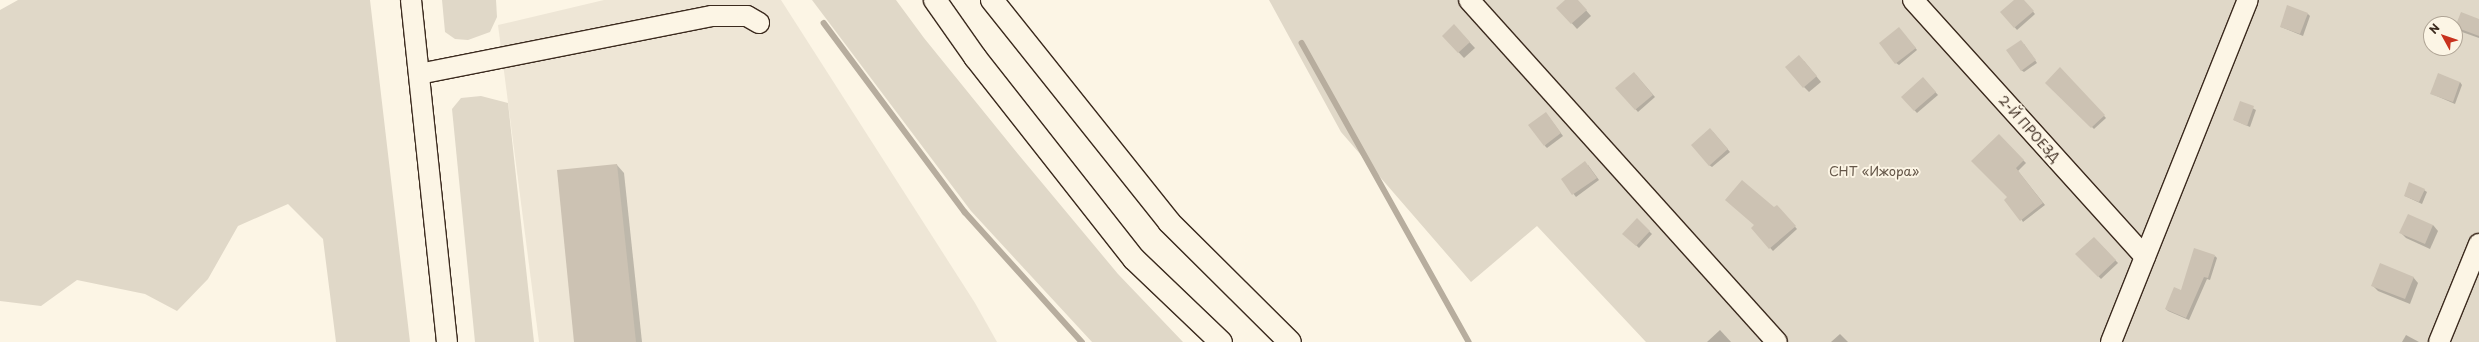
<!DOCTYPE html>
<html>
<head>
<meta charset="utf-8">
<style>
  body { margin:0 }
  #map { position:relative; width:2479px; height:342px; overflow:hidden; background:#fcf5e5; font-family:"Playpen Sans",sans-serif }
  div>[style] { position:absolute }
  .built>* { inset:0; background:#eee6d6 }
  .green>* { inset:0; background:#e0d8c8 }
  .shadow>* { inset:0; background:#0003 }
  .stream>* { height:5.5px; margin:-2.75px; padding:0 2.75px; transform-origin:2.75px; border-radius:2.75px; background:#b7ad9e }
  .building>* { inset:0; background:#ccc2b3 }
  .roads { filter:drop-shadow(1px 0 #3b2a1e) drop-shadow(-1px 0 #3b2a1e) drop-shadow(0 1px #3b2a1e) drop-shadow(0 -1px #3b2a1e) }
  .minor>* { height:20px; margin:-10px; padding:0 10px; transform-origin:10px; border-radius:10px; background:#fcf5e5 }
  .highway>* { height:22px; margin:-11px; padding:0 11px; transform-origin:11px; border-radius:11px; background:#fcf5e5 }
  span { translate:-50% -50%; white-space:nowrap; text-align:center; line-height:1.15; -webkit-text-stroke:4px #fcf5e5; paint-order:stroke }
  .street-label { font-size:13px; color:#3b2a1e }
  .park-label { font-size:13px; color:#645648 }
  .north { position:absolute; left:2423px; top:16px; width:40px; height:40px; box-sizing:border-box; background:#fcf5e5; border:1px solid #afa495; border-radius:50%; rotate:310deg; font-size:11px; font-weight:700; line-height:16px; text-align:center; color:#3b2a1e }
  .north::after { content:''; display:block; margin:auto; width:14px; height:18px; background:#c8321e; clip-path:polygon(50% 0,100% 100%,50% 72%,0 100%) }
</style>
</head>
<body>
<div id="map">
  <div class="built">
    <div style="clip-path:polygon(604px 0,781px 0,975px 303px,997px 342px,539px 342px,498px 25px)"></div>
  </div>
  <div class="green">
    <div style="clip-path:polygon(18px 0,370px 0,410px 342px,336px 342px,323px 239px,288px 204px,238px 226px,208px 279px,177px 311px,145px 294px,77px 280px,41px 306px,0 301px,0 10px)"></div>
    <div style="clip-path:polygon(442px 0,496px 0,497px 17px,490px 32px,468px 40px,455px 39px,445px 32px)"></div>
    <div style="clip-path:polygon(812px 0,896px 0,924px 38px,1018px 154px,1118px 274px,1183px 342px,1092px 342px,971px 211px)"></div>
    <div style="clip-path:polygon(evenodd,1269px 0,2479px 0,2479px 342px,1646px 342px,1537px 226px,1471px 282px,1341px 132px,1269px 0,2431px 24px,2455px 24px,2455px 48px,2431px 48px,2431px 24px)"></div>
    <div style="clip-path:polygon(481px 96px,508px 103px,534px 342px,475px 342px,452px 109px,461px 98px)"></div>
  </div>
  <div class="shadow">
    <div style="clip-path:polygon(1566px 0,1577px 0,1591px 16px,1577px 29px,1558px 8px)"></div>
    <div style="clip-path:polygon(2015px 0,2023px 0,2035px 14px,2017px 30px,2002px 12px)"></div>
    <div style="clip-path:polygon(2308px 14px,2310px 16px,2303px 36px,2281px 27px)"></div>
    <div style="clip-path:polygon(2479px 20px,2479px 38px,2462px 32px,2456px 27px)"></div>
    <div style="clip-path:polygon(1459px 31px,1475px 48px,1464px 58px,1443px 36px)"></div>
    <div style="clip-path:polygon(1901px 31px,1917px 50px,1899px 65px,1896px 63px)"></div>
    <div style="clip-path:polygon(2024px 44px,2037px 63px,2024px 72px,2021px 70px)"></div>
    <div style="clip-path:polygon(1804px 61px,1821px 82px,1809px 92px,1804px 87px)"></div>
    <div style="clip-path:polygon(2060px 69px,2106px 118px,2094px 129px,2047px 83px)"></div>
    <div style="clip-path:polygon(1636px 75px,1655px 97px,1638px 112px,1617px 88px)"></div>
    <div style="clip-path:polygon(1923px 78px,1938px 95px,1917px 113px,1902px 97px)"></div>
    <div style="clip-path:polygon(2460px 82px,2462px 85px,2455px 104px,2432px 94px)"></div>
    <div style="clip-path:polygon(2241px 102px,2256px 110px,2250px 127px,2234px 120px)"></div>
    <div style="clip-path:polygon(1548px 116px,1563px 136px,1547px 148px,1545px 146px)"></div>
    <div style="clip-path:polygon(1713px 132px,1730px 152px,1712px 167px,1709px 165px)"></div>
    <div style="clip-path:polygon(1999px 136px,2026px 163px,2018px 171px,2045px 205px,2023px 222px,2008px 198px)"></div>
    <div style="clip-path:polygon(617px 165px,624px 173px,642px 342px,575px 342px)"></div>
    <div style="clip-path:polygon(1588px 165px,1599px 180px,1576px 197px,1562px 179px)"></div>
    <div style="clip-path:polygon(2424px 190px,2427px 192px,2422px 204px,2405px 196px)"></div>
    <div style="clip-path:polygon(1777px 206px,1797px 229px,1773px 251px,1752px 228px)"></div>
    <div style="clip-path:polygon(1637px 220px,1652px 234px,1639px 248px,1624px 234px)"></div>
    <div style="clip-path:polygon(2433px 225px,2438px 231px,2430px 249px,2406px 238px,2401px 233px)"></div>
    <div style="clip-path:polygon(2094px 238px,2118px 263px,2101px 279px,2077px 254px)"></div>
    <div style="clip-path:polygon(2215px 256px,2217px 258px,2210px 280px,2207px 279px,2189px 320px,2168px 311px,2166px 309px)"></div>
    <div style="clip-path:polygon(2413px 277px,2418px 283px,2410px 304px,2378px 291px,2373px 286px)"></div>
    <div style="clip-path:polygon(1720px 330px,1731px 342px,1707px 342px)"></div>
    <div style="clip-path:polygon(1840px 334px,1848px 342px,1831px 342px)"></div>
    <div style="clip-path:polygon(2406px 335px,2419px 342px,2402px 342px)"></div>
  </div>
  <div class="stream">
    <div style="left:824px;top:23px;width:236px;rotate:53.3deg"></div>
    <div style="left:965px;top:212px;width:175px;rotate:48deg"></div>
    <div style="left:1302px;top:43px;width:342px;rotate:60.8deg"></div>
  </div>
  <div class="building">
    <div style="clip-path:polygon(1565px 0,1578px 0,1587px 10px,1571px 24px,1556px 8px)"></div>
    <div style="clip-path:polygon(2014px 0,2024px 0,2034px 11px,2014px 28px,2000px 12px)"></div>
    <div style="clip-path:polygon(2287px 5px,2308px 13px,2300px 34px,2280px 27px)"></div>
    <div style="clip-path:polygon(2461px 12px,2479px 19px,2479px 36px,2455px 27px)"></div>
    <div style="clip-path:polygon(1454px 24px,1470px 42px,1458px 53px,1442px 36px)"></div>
    <div style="clip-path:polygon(1899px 27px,1916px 48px,1895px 64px,1879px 43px)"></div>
    <div style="clip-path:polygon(2021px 40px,2036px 60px,2021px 71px,2006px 50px)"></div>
    <div style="clip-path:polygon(1799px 55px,1817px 76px,1803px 88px,1785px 67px)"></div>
    <div style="clip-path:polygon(2060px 67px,2105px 115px,2091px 128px,2045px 83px)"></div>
    <div style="clip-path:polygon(1634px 72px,1653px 95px,1635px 110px,1615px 88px)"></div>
    <div style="clip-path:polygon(2438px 73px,2460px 82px,2453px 102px,2430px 94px)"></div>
    <div style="clip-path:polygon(1923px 77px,1936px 92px,1914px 111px,1901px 97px)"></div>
    <div style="clip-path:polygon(2240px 101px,2254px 106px,2247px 126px,2233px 120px)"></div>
    <div style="clip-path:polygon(1546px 112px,1561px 133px,1544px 146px,1528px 125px)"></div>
    <div style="clip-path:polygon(1710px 128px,1728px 149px,1709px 166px,1691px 145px)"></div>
    <div style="clip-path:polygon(1999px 134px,2024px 160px,2016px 168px,2043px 203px,2020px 221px,2004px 200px,2007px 197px,1971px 161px)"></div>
    <div style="clip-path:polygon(1585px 161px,1597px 178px,1572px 195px,1561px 179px)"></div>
    <div style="clip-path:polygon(617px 164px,636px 342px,574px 342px,557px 170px)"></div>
    <div style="clip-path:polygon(1742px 180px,1774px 207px,1777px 205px,1796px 226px,1769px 249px,1751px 228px,1754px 225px,1725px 200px)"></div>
    <div style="clip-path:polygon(2409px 182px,2425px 189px,2419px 202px,2404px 196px)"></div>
    <div style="clip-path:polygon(2408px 214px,2433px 225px,2425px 244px,2399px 233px)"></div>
    <div style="clip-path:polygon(1637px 218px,1650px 231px,1636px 246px,1622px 234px)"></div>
    <div style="clip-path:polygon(2094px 237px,2116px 260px,2098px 277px,2075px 254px)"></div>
    <div style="clip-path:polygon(2194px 248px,2215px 255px,2208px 278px,2204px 277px,2186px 318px,2165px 309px,2174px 287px,2181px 290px)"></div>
    <div style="clip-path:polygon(2380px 263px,2414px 277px,2405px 299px,2371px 286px)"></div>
  </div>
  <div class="roads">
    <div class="minor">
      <div style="left:411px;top:0;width:344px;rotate:84deg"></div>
      <div style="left:1469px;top:0;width:460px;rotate:48deg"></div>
      <div style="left:1913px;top:0;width:346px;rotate:47.9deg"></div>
      <div style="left:419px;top:74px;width:299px;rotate:-11.2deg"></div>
      <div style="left:712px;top:16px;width:35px"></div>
      <div style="left:747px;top:16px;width:14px;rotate:30deg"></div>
      <div style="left:2111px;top:342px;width:368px;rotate:-68.2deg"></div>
      <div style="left:2439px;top:342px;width:106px;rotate:-67.8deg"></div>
    </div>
    <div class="highway">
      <div style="left:935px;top:0;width:70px;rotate:54.9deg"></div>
      <div style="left:975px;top:57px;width:257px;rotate:51.8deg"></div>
      <div style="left:1134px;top:259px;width:120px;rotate:43.7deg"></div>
      <div style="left:992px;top:0;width:284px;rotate:51.4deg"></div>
      <div style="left:1169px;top:222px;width:170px;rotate:44.8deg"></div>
    </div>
  </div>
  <div class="street-label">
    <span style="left:2029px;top:129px;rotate:48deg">2-Й ПРОЕЗД</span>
  </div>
  <div class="park-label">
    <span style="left:1874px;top:171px">СНТ «Ижора»</span>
  </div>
  <div class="north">N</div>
</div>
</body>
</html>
